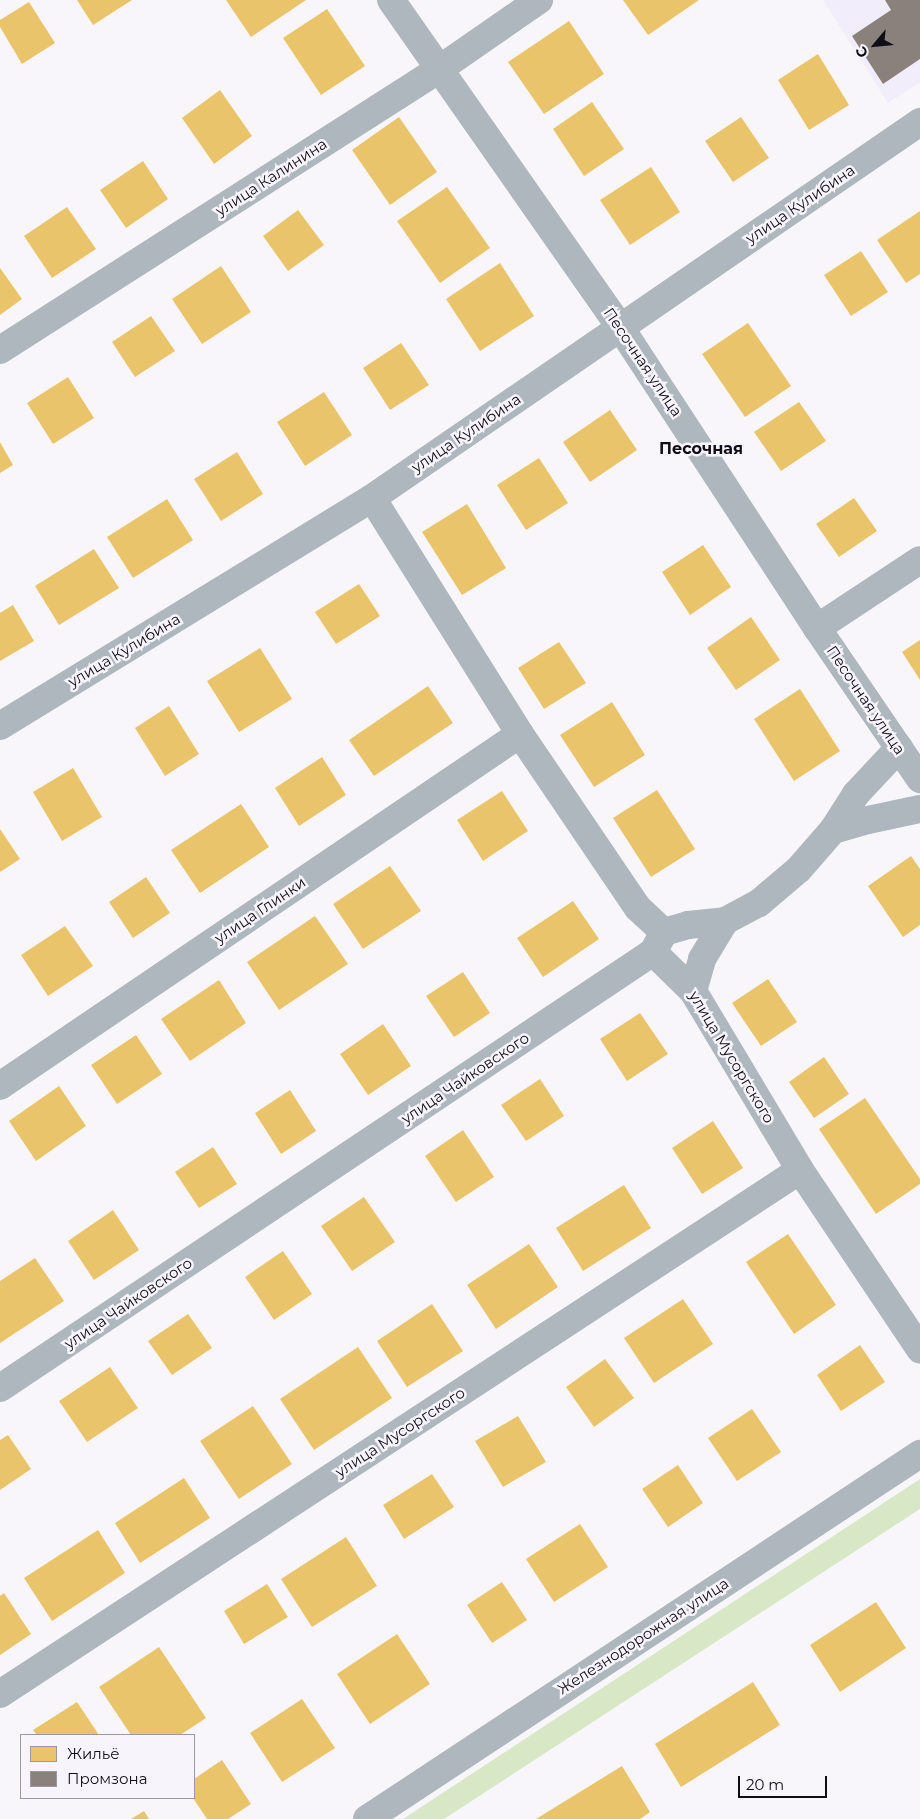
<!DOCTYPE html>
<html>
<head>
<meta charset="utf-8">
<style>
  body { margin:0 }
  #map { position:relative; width:920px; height:1819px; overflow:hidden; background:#f8f6fa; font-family:Montserrat,sans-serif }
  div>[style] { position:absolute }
  .built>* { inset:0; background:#f2edfb }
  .green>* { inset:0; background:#d8e8c7 }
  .homes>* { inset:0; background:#e9c46a }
  .industry>* { inset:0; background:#8a817c }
  .minor>* { height:28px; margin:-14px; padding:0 14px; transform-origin:14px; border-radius:14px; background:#aeb6be }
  span { translate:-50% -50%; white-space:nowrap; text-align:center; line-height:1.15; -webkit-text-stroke:5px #f7f5fb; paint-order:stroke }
  .street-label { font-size:15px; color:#100d17 }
  .neighbourhood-label { font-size:16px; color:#100d17; font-weight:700 }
  .legend { position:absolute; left:20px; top:1734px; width:175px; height:65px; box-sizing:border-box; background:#f7f5fb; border:1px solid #9b98a0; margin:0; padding:6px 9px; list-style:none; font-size:15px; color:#100d17 }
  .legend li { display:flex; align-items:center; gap:10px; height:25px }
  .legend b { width:25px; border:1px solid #9b98a0 }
  .north { position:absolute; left:850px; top:20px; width:50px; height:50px; -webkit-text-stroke:4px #f7f5fb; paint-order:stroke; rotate:242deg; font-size:14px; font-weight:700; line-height:20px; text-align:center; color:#100d17 }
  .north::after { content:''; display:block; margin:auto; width:18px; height:22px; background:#100d17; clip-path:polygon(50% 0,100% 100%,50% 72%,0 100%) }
  .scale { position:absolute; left:738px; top:1776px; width:89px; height:22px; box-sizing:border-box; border:2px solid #100d17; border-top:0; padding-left:6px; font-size:15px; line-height:18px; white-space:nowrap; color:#100d17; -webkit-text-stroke:4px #f7f5fb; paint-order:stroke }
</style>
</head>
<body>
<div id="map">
  <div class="built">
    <div style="clip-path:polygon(823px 0,920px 0,920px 82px,888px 103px)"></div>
  </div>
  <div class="green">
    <div style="clip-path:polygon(920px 1479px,920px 1509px,444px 1819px,403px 1819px)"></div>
  </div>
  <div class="homes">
    <div style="clip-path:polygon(77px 0,132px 0,93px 25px)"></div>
    <div style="clip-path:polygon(226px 0,306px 0,251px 37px)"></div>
    <div style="clip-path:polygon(623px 0,699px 0,648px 35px)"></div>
    <div style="clip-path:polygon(29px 2px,55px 43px,22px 64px,0 27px,0 20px)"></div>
    <div style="clip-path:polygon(327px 9px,365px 66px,321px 95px,283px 38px)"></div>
    <div style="clip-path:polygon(569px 21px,604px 74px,544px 114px,508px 62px)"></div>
    <div style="clip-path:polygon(818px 54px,849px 105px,809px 130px,778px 80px)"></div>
    <div style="clip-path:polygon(220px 90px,252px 136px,214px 164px,182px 118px)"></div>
    <div style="clip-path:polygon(592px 102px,624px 149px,584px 176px,553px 129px)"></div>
    <div style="clip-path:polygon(399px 117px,437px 172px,390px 205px,352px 150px)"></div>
    <div style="clip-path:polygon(741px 117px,769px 158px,733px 182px,705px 141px)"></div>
    <div style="clip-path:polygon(143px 161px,168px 199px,126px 228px,100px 190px)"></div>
    <div style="clip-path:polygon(651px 167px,680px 212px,630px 245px,600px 200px)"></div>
    <div style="clip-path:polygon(447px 187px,490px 248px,440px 283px,397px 221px)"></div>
    <div style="clip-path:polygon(67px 207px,96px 249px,52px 278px,24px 236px)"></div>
    <div style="clip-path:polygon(298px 210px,324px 245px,288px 271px,263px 236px)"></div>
    <div style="clip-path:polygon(920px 211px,920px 274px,906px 283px,877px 240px)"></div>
    <div style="clip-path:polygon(861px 251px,888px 292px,851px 316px,824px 275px)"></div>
    <div style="clip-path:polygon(500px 263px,534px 316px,480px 351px,446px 299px)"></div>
    <div style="clip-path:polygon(221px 266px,251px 312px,202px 344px,172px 299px)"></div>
    <div style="clip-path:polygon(0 268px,22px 299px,0 315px)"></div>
    <div style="clip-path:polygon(151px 316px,175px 351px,135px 377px,112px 342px)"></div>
    <div style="clip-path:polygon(748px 323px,791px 386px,745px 417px,702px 354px)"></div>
    <div style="clip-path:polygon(401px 343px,429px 385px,390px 410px,363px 368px)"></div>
    <div style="clip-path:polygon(68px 377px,94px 418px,53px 444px,27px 403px)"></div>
    <div style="clip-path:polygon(324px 392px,352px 435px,305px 466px,277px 422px)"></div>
    <div style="clip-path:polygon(799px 402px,826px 441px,781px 471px,754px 432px)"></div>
    <div style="clip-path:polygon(610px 410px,637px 450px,590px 482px,563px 442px)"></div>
    <div style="clip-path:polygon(0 442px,13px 465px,0 473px)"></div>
    <div style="clip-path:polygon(237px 452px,263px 494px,221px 521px,194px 479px)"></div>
    <div style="clip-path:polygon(539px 458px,568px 503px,526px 530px,497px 485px)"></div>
    <div style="clip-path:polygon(854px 498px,877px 531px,839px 557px,816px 524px)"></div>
    <div style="clip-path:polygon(167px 499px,193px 540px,133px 578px,107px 537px)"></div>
    <div style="clip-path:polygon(467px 504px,506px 568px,462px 595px,422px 532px)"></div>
    <div style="clip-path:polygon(703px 545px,731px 587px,690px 615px,662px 572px)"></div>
    <div style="clip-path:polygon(94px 549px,119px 588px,59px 625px,35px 586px)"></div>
    <div style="clip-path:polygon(359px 584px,380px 616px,336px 644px,315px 612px)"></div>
    <div style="clip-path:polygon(13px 605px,34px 641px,0 661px,0 613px)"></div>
    <div style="clip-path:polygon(751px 617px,780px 660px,736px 690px,707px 648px)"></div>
    <div style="clip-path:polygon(920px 640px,920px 680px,902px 652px)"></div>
    <div style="clip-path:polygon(559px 642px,586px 683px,544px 709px,518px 668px)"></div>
    <div style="clip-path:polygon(260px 648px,292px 699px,239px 732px,207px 681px)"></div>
    <div style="clip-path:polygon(428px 686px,453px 723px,374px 776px,349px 740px)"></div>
    <div style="clip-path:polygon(800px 689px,840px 751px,794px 781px,754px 719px)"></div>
    <div style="clip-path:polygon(612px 702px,645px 755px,594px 787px,560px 735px)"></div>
    <div style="clip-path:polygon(169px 706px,199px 754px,165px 776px,135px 728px)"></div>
    <div style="clip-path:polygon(322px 757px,346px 795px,299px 826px,275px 788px)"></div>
    <div style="clip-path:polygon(73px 768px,102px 817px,62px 841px,33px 792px)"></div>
    <div style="clip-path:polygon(657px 790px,695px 849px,651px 877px,613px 818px)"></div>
    <div style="clip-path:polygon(502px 791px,528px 831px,483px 861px,457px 820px)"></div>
    <div style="clip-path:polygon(241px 804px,269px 847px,200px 893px,171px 850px)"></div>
    <div style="clip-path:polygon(0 829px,20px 859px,0 872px)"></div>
    <div style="clip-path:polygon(911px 856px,920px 869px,920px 925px,903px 937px,868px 886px)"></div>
    <div style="clip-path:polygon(390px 866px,421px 911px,363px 949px,333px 904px)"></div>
    <div style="clip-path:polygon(146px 877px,170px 913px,133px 938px,109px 902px)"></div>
    <div style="clip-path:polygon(573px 901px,599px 939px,543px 977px,517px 938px)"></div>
    <div style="clip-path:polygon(315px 916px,348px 964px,279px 1010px,247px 962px)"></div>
    <div style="clip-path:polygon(65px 926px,93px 966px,48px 996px,21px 955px)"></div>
    <div style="clip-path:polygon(463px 972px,490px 1013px,454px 1037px,426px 996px)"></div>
    <div style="clip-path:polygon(768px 979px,797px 1022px,761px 1046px,732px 1003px)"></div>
    <div style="clip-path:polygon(219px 980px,246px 1023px,190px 1061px,161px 1019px)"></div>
    <div style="clip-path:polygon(640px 1013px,668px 1054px,627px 1081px,600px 1039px)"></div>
    <div style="clip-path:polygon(383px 1024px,411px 1066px,368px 1095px,340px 1054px)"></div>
    <div style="clip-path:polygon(136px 1035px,162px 1074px,117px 1104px,91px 1065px)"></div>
    <div style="clip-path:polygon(824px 1057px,849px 1094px,814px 1118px,789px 1082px)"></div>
    <div style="clip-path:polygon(540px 1079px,564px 1116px,526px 1141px,501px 1105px)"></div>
    <div style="clip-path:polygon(59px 1086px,86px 1126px,36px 1161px,9px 1121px)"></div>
    <div style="clip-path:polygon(290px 1090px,316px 1131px,281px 1154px,255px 1113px)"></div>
    <div style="clip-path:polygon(865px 1098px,920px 1179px,920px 1184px,876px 1214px,819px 1129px)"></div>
    <div style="clip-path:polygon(713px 1121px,743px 1168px,702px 1194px,672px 1148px)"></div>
    <div style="clip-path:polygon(463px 1130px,494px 1177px,456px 1202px,425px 1156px)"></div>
    <div style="clip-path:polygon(213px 1147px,237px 1184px,199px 1208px,175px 1172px)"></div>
    <div style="clip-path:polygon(624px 1185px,651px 1228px,583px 1271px,556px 1228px)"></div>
    <div style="clip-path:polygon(364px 1197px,395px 1242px,352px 1271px,321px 1226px)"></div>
    <div style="clip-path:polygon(113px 1210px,139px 1250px,94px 1280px,68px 1241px)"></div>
    <div style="clip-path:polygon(788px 1234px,836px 1305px,794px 1334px,746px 1262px)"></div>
    <div style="clip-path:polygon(529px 1244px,558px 1287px,496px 1329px,467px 1285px)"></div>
    <div style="clip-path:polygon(283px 1251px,312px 1294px,274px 1320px,245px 1277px)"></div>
    <div style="clip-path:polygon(35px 1258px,64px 1301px,0 1343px,0 1281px)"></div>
    <div style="clip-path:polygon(683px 1299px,713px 1344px,654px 1383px,624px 1338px)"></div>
    <div style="clip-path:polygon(432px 1304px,463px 1351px,407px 1387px,377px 1341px)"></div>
    <div style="clip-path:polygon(188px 1314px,212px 1348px,172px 1375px,148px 1341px)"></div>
    <div style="clip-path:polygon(860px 1345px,885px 1382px,841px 1411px,817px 1375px)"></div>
    <div style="clip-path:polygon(358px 1347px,392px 1398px,314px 1450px,280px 1399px)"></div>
    <div style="clip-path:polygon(605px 1359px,634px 1398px,594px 1427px,566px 1387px)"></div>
    <div style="clip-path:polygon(110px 1367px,138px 1408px,87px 1442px,59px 1401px)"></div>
    <div style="clip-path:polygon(253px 1406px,292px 1464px,239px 1499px,200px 1441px)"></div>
    <div style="clip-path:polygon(752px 1409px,781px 1452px,737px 1481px,708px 1438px)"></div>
    <div style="clip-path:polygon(518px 1416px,546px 1462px,503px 1487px,475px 1441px)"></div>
    <div style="clip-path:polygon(8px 1435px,31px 1469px,0 1490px,0 1440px)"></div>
    <div style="clip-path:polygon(678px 1465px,703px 1503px,668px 1527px,642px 1489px)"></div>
    <div style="clip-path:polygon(432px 1474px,454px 1507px,404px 1539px,383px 1505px)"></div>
    <div style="clip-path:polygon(184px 1478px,210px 1518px,140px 1563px,115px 1523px)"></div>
    <div style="clip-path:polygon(580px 1524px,608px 1567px,554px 1602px,526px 1559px)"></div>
    <div style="clip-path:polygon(98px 1530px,125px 1573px,52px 1621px,24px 1578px)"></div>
    <div style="clip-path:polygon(346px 1537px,377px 1586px,312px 1627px,281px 1579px)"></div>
    <div style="clip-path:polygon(502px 1582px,527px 1620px,492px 1643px,467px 1605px)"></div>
    <div style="clip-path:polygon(267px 1584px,288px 1617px,244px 1644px,224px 1611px)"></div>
    <div style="clip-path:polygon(4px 1593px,31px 1634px,0 1655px,0 1596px)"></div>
    <div style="clip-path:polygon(876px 1602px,906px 1648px,840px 1692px,810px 1645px)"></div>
    <div style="clip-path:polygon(397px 1634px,430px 1684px,370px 1724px,337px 1674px)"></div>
    <div style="clip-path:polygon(159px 1647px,206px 1718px,180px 1735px,131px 1735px,99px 1687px)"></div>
    <div style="clip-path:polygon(753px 1682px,780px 1725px,681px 1787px,655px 1744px)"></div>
    <div style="clip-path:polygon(302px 1699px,335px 1748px,282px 1782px,250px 1733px)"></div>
    <div style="clip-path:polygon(77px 1702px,99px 1735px,37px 1735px,33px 1730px)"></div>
    <div style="clip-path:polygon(222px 1760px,251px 1804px,228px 1819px,207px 1819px,193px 1798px,194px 1779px)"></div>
    <div style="clip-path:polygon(622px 1766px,650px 1812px,640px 1819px,536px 1819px)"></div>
    <div style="clip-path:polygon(144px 1811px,149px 1819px,131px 1819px)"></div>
  </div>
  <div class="industry">
    <div style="clip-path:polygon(885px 0,920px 0,920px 59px,883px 84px,852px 36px,891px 10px)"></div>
  </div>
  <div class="minor">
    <div style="left:391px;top:0;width:399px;rotate:55deg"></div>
    <div style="left:620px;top:327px;width:360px;rotate:56.8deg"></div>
    <div style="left:817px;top:628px;width:183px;rotate:55.7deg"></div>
    <div style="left:0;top:350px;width:520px;rotate:-32.59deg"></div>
    <div style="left:438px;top:70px;width:123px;rotate:-34.7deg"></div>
    <div style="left:372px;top:498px;width:279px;rotate:57.9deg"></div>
    <div style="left:520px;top:734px;width:210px;rotate:55.9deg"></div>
    <div style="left:638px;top:908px;width:35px;rotate:43deg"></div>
    <div style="left:817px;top:628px;width:123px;rotate:-33.4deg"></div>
    <div style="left:0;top:726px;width:436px;rotate:-31.5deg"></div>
    <div style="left:372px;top:498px;width:665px;rotate:-34.46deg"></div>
    <div style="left:833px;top:830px;width:36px;rotate:-16deg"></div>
    <div style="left:868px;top:820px;width:53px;rotate:-11.9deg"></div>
    <div style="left:653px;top:952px;width:56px;rotate:44.3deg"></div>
    <div style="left:693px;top:991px;width:209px;rotate:59.1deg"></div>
    <div style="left:800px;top:1170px;width:216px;rotate:56.2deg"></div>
    <div style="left:693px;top:991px;width:33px;rotate:-74deg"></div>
    <div style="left:702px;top:959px;width:44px;rotate:-58.8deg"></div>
    <div style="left:0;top:1086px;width:628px;rotate:-34.09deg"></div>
    <div style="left:0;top:1388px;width:785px;rotate:-33.73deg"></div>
    <div style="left:653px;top:952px;width:23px;rotate:-61deg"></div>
    <div style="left:664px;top:932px;width:25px;rotate:-16deg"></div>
    <div style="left:688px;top:925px;width:37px;rotate:-6deg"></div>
    <div style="left:725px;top:921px;width:38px;rotate:-28deg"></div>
    <div style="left:759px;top:903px;width:52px;rotate:-40.4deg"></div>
    <div style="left:799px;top:869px;width:52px;rotate:-48.9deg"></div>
    <div style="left:833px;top:830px;width:43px;rotate:-57.4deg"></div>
    <div style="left:856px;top:794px;width:63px;rotate:-46.9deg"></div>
    <div style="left:0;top:1694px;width:956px;rotate:-33.22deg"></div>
    <div style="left:367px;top:1819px;width:663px;rotate:-33.43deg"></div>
  </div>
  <div class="street-label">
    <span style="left:271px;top:177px;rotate:-33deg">улица Калинина</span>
    <span style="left:800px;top:204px;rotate:-34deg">улица Кулибина</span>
    <span style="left:643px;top:362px;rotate:56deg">Песочная улица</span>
    <span style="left:466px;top:433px;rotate:-34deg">улица Кулибина</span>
    <span style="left:124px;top:650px;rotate:-31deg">улица Кулибина</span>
    <span style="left:866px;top:700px;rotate:56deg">Песочная улица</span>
    <span style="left:260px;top:910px;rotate:-34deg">улица Глинки</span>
    <span style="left:732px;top:1057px;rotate:59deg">улица Мусоргского</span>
    <span style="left:465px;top:1078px;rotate:-34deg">улица Чайковского</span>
    <span style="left:128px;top:1303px;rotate:-34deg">улица Чайковского</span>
    <span style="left:400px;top:1432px;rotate:-33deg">улица Мусоргского</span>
    <span style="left:643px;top:1636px;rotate:-33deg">Железнодорожная улица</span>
  </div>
  <div class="neighbourhood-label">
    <span style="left:701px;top:449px">Песочная</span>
  </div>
  <ul class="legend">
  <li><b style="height:14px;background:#e9c46a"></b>Жильё</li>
  <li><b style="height:14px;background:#8a817c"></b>Промзона</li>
  </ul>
  <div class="north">С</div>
  <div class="scale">20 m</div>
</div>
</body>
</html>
